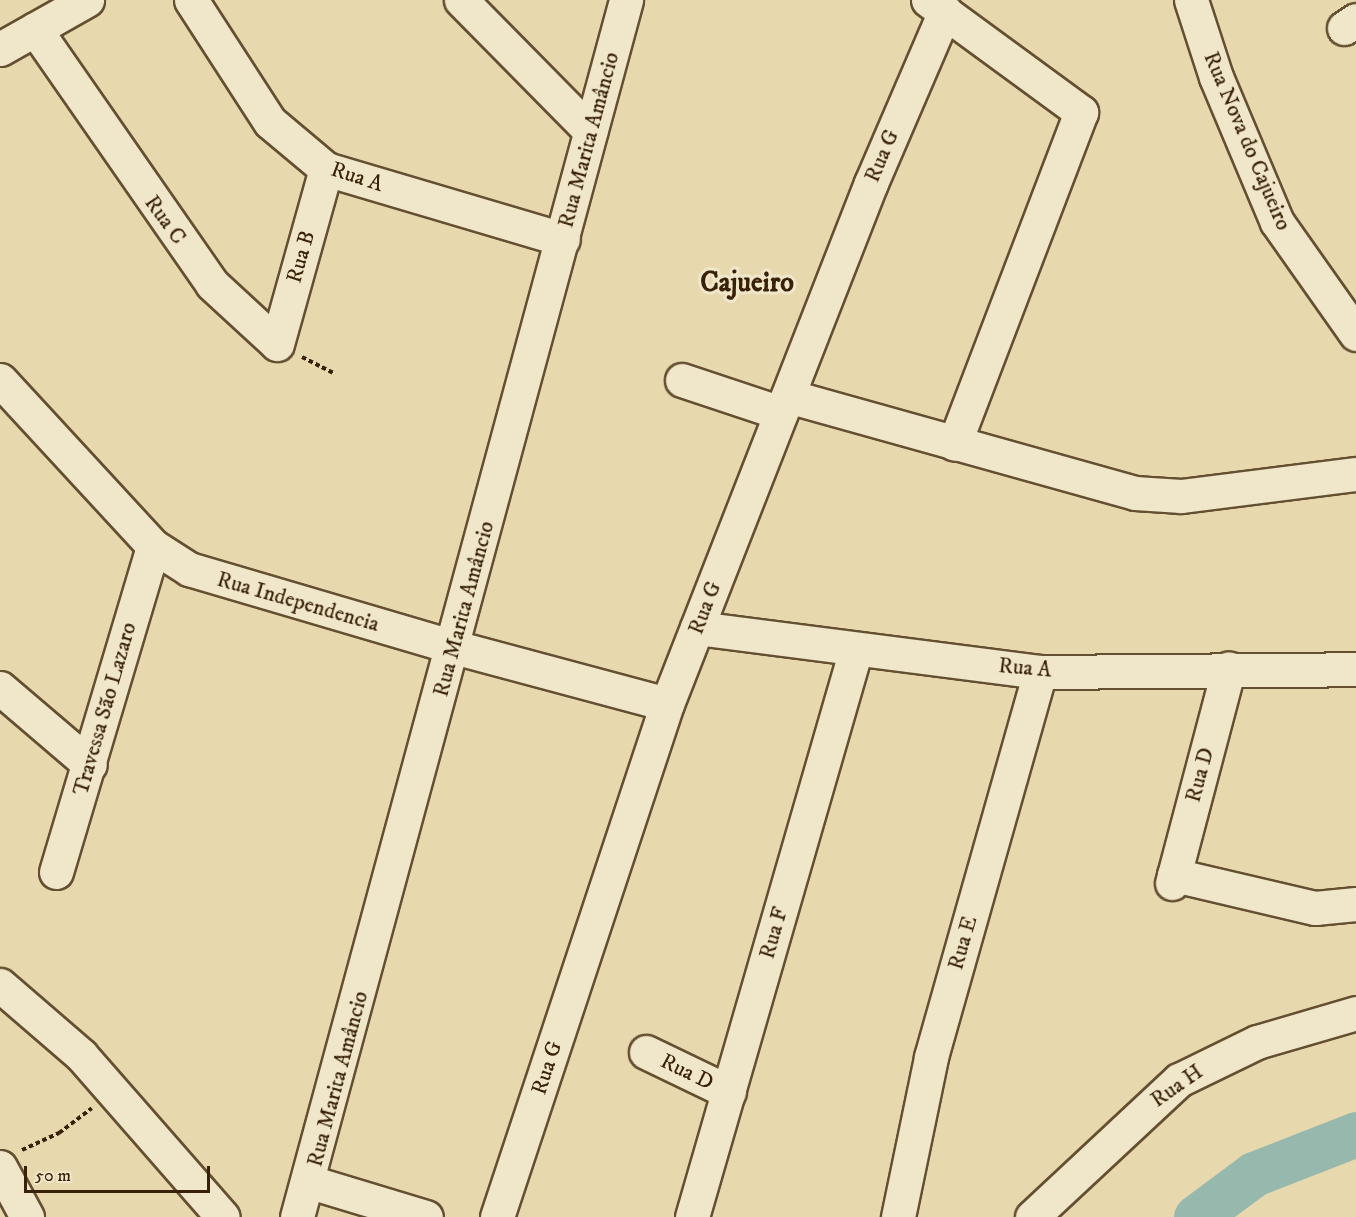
<!DOCTYPE html>
<html>
<head>
<meta charset="utf-8">
<style>
  body { margin:0 }
  #map { position:relative; width:1356px; height:1217px; overflow:hidden; background:#e8d8ae; font-family:"IM FELL DW Pica",serif }
  div>[style] { position:absolute }
  .river>* { height:45px; margin:-22.5px; padding:0 22.5px; transform-origin:22.5px; border-radius:22.5px; background:#97b9ad }
  .path>* { height:4px; margin-top:-2px; transform-origin:0; background:repeating-linear-gradient(90deg,#382107 0 4.5px,transparent 0 7.5px) }
  .roads { filter:drop-shadow(2px 0 #644f31) drop-shadow(-2px 0 #644f31) drop-shadow(0 2px #644f31) drop-shadow(0 -2px #644f31) }
  .minor>* { height:33px; margin:-16.5px; padding:0 16.5px; transform-origin:16.5px; border-radius:16.5px; background:#f0e6ca }
  span { translate:-50% -50%; white-space:nowrap; text-align:center; line-height:1.15; -webkit-text-stroke:6px #f0e6ca; paint-order:stroke }
  .street-label { font-size:22px; color:#382107 }
  .district-label { font-size:28px; color:#382107; font-weight:700 }
  .scale { position:absolute; left:24px; top:1166px; width:186px; height:27px; box-sizing:border-box; border:3px solid #382107; border-top:0; padding-left:8px; font-size:18px; line-height:21px; white-space:nowrap; color:#382107; -webkit-text-stroke:4px #f0e6ca; paint-order:stroke }
</style>
</head>
<body>
<div id="map">
  <div class="river">
    <div style="left:1196px;top:1217px;width:72px;rotate:-36.6deg"></div>
    <div style="left:1254px;top:1174px;width:110px;rotate:-21.4deg"></div>
  </div>
  <div class="path">
    <div style="left:302px;top:357px;width:36px;rotate:27deg"></div>
    <div style="left:22px;top:1150px;width:41px;rotate:-24.7deg"></div>
    <div style="left:59px;top:1133px;width:41px;rotate:-37.1deg"></div>
  </div>
  <div class="roads">
    <div class="minor">
      <div style="left:191px;top:0;width:145px;rotate:57.1deg"></div>
      <div style="left:270px;top:122px;width:73px;rotate:40deg"></div>
      <div style="left:326px;top:169px;width:247px;rotate:16.5deg"></div>
      <div style="left:461px;top:0;width:184px;rotate:45.4deg"></div>
      <div style="left:928px;top:0;width:190px;rotate:36.2deg"></div>
      <div style="left:1081px;top:112px;width:355px;rotate:110.9deg"></div>
      <div style="left:1191px;top:0;width:81px;rotate:72deg"></div>
      <div style="left:1216px;top:77px;width:157px;rotate:67.2deg"></div>
      <div style="left:1277px;top:222px;width:137px;rotate:54.8deg"></div>
      <div style="left:1344px;top:28px;width:14px;rotate:-34deg"></div>
      <div style="left:35px;top:29px;width:310px;rotate:55.2deg"></div>
      <div style="left:212px;top:284px;width:88px;rotate:42.7deg"></div>
      <div style="left:277px;top:344px;width:182px;rotate:-74.4deg"></div>
      <div style="left:0;top:49px;width:100px;rotate:-29.4deg"></div>
      <div style="left:0;top:380px;width:226px;rotate:47.3deg"></div>
      <div style="left:153px;top:546px;width:43px;rotate:32.6deg"></div>
      <div style="left:189px;top:569px;width:276px;rotate:16.4deg"></div>
      <div style="left:454px;top:647px;width:220px;rotate:15deg"></div>
      <div style="left:682px;top:380px;width:104px;rotate:18.4deg"></div>
      <div style="left:788px;top:396px;width:360px;rotate:15.6deg"></div>
      <div style="left:1135px;top:493px;width:46px;rotate:3.7deg"></div>
      <div style="left:1181px;top:496px;width:176px;rotate:-7.2deg"></div>
      <div style="left:697px;top:628px;width:346px;rotate:7.3deg"></div>
      <div style="left:1040px;top:672px;width:316px;rotate:-0.5deg"></div>
      <div style="left:0;top:688px;width:118px;rotate:40.5deg"></div>
      <div style="left:56px;top:872px;width:340px;rotate:-73.4deg"></div>
      <div style="left:1174px;top:875px;width:145px;rotate:13.2deg"></div>
      <div style="left:1315px;top:908px;width:41px;rotate:-5.6deg"></div>
      <div style="left:1172px;top:883px;width:222px;rotate:-75.2deg"></div>
      <div style="left:0;top:985px;width:107px;rotate:40.8deg"></div>
      <div style="left:81px;top:1055px;width:215px;rotate:48.8deg"></div>
      <div style="left:646px;top:1052px;width:92px;rotate:25.7deg"></div>
      <div style="left:0;top:1167px;width:57px;rotate:61.6deg"></div>
      <div style="left:310px;top:1182px;width:121px;rotate:16.8deg"></div>
      <div style="left:297px;top:1217px;width:1261px;rotate:-74.87deg"></div>
      <div style="left:497px;top:1217px;width:540px;rotate:-71.67deg"></div>
      <div style="left:667px;top:704px;width:560px;rotate:-68.62deg"></div>
      <div style="left:871px;top:183px;width:187px;rotate:-66.7deg"></div>
      <div style="left:692px;top:1217px;width:591px;rotate:-73.89deg"></div>
      <div style="left:898px;top:1217px;width:163px;rotate:-78.3deg"></div>
      <div style="left:931px;top:1057px;width:400px;rotate:-74.2deg"></div>
      <div style="left:1032px;top:1217px;width:201px;rotate:-43deg"></div>
      <div style="left:1179px;top:1080px;width:87px;rotate:-26deg"></div>
      <div style="left:1257px;top:1042px;width:103px;rotate:-16.3deg"></div>
    </div>
  </div>
  <div class="street-label">
    <span style="left:589px;top:140px;rotate:-75deg">Rua Marita Amâncio</span>
    <span style="left:1247px;top:141px;rotate:67deg">Rua Nova do Cajueiro</span>
    <span style="left:882px;top:156px;rotate:-67deg">Rua G</span>
    <span style="left:357px;top:177px;rotate:18deg">Rua A</span>
    <span style="left:165px;top:220px;rotate:54deg">Rua C</span>
    <span style="left:301px;top:257px;rotate:-74deg">Rua B</span>
    <span style="left:298px;top:602px;rotate:16deg">Rua Independencia</span>
    <span style="left:705px;top:608px;rotate:-69deg">Rua G</span>
    <span style="left:464px;top:609px;rotate:-75deg">Rua Marita Amâncio</span>
    <span style="left:1025px;top:668px;rotate:5deg">Rua A</span>
    <span style="left:105px;top:709px;rotate:-74deg">Travessa São Lazaro</span>
    <span style="left:1200px;top:775px;rotate:-75deg">Rua D</span>
    <span style="left:774px;top:933px;rotate:-74deg">Rua F</span>
    <span style="left:963px;top:943px;rotate:-74deg">Rua E</span>
    <span style="left:547px;top:1068px;rotate:-72deg">Rua G</span>
    <span style="left:687px;top:1072px;rotate:26deg">Rua D</span>
    <span style="left:338px;top:1079px;rotate:-75deg">Rua Marita Amâncio</span>
    <span style="left:1177px;top:1086px;rotate:-35deg">Rua H</span>
  </div>
  <div class="district-label">
    <span style="left:747px;top:283px">Cajueiro</span>
  </div>
  <div class="scale">50 m</div>
</div>
</body>
</html>
